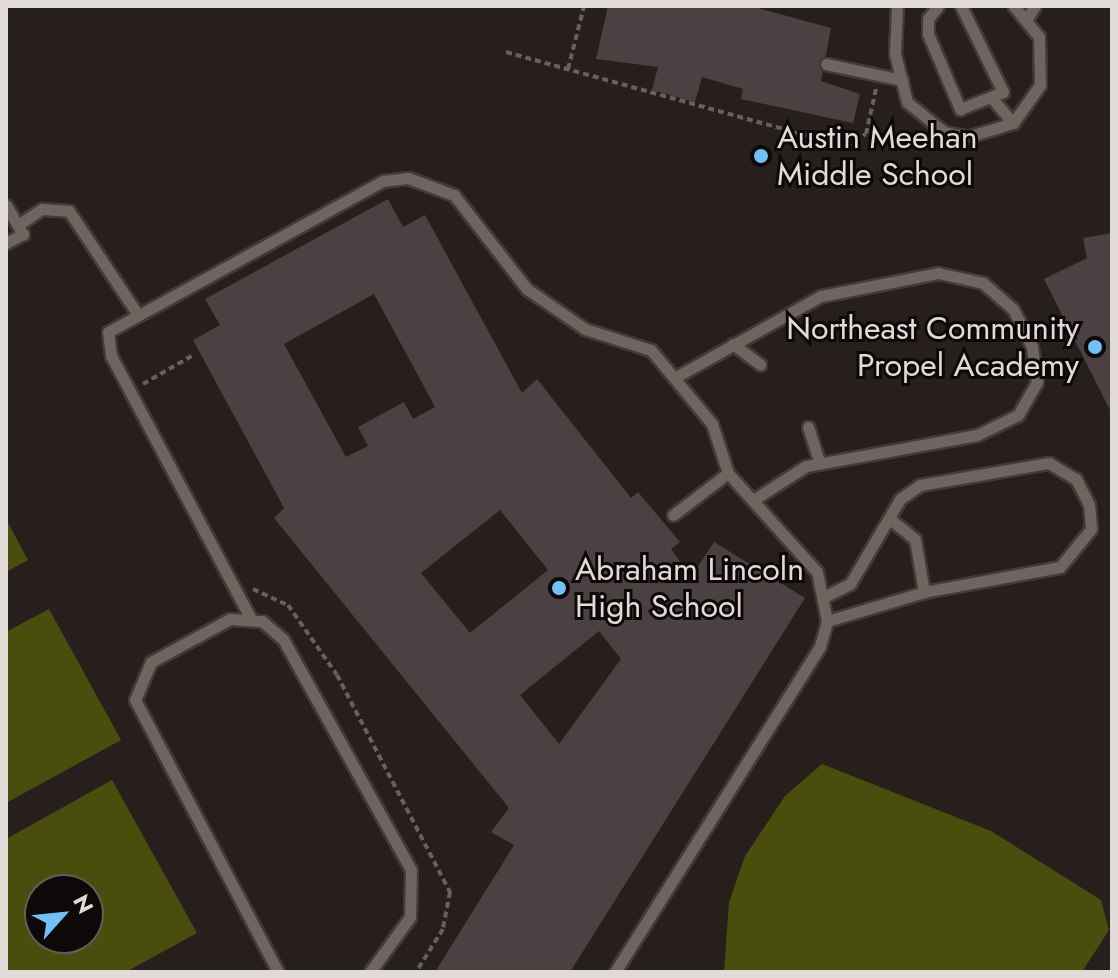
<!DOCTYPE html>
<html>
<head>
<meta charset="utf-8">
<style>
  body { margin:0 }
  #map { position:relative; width:1118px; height:978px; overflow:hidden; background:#271f1b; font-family:Jost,sans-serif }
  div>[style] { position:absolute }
  .green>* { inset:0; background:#494e0d }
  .building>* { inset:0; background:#4c4142 }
  .path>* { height:4px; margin-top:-2px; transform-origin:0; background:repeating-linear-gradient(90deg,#67605c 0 6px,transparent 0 10px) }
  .roads { filter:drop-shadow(2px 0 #423b38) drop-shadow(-2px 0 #423b38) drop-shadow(0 2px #423b38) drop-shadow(0 -2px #423b38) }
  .lane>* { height:11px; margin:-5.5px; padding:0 5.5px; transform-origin:5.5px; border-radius:5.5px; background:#6f6560 }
  .dots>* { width:22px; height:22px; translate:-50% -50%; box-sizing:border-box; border:4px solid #0d0908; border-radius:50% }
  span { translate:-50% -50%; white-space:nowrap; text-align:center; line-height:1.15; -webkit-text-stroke:6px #0d0908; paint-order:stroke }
  .poi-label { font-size:32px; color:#e1dbd8 }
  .left { translate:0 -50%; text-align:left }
  .right { translate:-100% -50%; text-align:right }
  .frame { position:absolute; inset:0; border:8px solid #e1dbd8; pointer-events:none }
  .north { position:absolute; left:24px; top:874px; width:80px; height:80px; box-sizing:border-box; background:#0d0908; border:2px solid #625d5b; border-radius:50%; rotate:63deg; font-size:22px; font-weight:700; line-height:32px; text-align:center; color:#e1dbd8 }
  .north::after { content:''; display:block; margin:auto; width:28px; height:36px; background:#70c2f4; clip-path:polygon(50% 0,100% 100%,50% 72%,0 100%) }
</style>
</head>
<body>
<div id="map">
  <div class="green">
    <div style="clip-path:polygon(6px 519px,28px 560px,6px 572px)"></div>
    <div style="clip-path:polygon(49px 609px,121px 740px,6px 803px,6px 632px)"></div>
    <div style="clip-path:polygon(822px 764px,991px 831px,1101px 900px,1109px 930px,1082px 972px,724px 972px,729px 902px,745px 856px,785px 796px)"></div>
    <div style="clip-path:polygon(evenodd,112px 780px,197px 933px,126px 972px,6px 972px,6px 839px,112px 780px,40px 890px,88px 890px,88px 938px,40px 938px,40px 890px)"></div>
  </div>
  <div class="building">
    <div style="clip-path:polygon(608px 6px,750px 6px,831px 28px,821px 81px,860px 94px,853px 123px,741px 99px,743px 89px,702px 77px,695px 102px,652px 90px,658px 67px,596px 59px)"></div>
    <div style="clip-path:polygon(evenodd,388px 199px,403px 227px,425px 215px,522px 393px,537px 379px,631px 498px,638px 492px,680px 542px,671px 549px,691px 577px,714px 542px,805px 598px,570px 972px,435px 972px,514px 845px,491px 832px,509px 808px,274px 518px,284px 508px,193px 340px,220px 325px,205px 299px,388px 199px,374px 294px,435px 407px,413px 419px,404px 402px,358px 427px,368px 446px,346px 457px,284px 344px,374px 294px,388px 199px,500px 510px,548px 570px,470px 633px,421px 573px,500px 510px,388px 199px,599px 631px,621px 659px,559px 744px,520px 695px,599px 631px)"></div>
    <div style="clip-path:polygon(1112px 233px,1112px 414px,1044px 279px,1087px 258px,1083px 238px)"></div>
  </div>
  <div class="path">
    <div style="left:6px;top:7px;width:1px;rotate:-45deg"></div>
    <div style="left:506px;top:52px;width:353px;rotate:15.5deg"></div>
    <div style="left:846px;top:146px;width:23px;rotate:-31deg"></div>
    <div style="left:866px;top:134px;width:46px;rotate:-77.5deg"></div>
    <div style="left:568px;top:69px;width:65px;rotate:-75.7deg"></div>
    <div style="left:143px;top:384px;width:60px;rotate:-30deg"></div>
    <div style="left:253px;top:589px;width:38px;rotate:25deg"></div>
    <div style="left:288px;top:605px;width:85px;rotate:55deg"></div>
    <div style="left:337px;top:675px;width:245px;rotate:62.5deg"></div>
    <div style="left:450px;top:892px;width:38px;rotate:101deg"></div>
    <div style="left:443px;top:929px;width:51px;rotate:122.1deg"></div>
  </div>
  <div class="roads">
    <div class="lane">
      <div style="left:897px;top:6px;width:48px;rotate:92.4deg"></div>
      <div style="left:895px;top:54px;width:49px;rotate:76deg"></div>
      <div style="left:907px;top:102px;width:48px;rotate:39deg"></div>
      <div style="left:944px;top:132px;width:24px;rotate:12deg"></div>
      <div style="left:967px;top:137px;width:48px;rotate:-16.9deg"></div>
      <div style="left:1013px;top:123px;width:47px;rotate:-54.6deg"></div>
      <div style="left:1040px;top:85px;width:48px;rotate:-91.2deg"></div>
      <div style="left:1039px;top:37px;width:40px;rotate:-129deg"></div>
      <div style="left:938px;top:6px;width:16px;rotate:128deg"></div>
      <div style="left:928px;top:19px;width:15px;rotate:90deg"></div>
      <div style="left:928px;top:34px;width:82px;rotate:66.9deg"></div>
      <div style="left:960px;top:109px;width:46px;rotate:-21.6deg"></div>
      <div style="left:1003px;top:92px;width:96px;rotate:-116deg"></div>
      <div style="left:1028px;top:17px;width:13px;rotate:-58deg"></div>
      <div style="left:826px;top:64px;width:78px;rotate:11.9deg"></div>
      <div style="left:991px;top:97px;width:34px;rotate:50deg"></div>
      <div style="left:6px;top:205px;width:34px;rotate:60deg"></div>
      <div style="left:23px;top:234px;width:19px;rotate:152deg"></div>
      <div style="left:18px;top:225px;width:29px;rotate:-34deg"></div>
      <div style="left:42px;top:209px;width:27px;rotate:4deg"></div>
      <div style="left:69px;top:211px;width:121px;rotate:56.4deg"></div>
      <div style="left:733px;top:344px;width:34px;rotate:37deg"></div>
      <div style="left:674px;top:378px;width:168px;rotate:-29.2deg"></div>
      <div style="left:821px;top:296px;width:119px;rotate:-11.1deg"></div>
      <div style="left:938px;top:273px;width:46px;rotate:12.5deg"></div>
      <div style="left:983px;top:283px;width:40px;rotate:41deg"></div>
      <div style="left:1013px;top:309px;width:42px;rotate:63.4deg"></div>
      <div style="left:1032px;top:347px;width:35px;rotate:82deg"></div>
      <div style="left:1037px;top:382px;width:38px;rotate:120deg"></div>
      <div style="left:1018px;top:415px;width:46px;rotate:154deg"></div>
      <div style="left:977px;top:435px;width:174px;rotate:169.7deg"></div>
      <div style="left:806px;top:466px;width:63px;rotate:147.3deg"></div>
      <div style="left:808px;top:427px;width:38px;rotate:72deg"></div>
      <div style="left:890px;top:519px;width:32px;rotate:39deg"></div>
      <div style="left:915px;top:539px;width:54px;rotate:80.4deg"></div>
      <div style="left:826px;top:596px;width:27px;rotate:-27deg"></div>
      <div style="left:850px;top:584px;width:99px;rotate:-59.5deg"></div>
      <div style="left:900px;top:499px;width:24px;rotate:-35deg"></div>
      <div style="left:920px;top:485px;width:131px;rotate:-9.7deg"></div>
      <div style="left:1049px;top:463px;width:31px;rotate:31deg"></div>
      <div style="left:1076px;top:479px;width:28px;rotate:63deg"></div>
      <div style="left:1089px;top:504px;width:25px;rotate:85deg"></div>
      <div style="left:1091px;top:529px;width:49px;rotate:129.2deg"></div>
      <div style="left:1060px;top:567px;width:138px;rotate:169.6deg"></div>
      <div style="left:924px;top:592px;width:101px;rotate:163.4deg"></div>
      <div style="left:251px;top:619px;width:298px;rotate:-118deg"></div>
      <div style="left:111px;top:356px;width:24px;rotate:-97deg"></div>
      <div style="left:108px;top:332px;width:314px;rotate:-28.8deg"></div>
      <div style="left:383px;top:181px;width:25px;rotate:-7deg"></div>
      <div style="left:408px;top:178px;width:49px;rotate:20.3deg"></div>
      <div style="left:454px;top:195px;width:119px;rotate:52.2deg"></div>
      <div style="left:527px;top:289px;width:70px;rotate:34.6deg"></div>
      <div style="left:585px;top:329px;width:69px;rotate:17.7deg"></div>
      <div style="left:651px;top:350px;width:96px;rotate:50.5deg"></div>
      <div style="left:712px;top:424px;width:52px;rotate:71.9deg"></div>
      <div style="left:278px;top:972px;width:307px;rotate:-117.7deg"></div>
      <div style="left:135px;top:700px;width:41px;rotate:-67.2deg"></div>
      <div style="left:151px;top:662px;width:90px;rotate:-28.6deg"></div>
      <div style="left:230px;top:619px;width:32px;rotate:4deg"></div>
      <div style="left:262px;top:621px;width:28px;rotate:41deg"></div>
      <div style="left:283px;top:639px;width:264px;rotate:61deg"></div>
      <div style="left:411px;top:870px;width:47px;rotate:91.2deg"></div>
      <div style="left:410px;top:917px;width:68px;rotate:126deg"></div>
      <div style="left:615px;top:972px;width:385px;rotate:-57.8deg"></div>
      <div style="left:820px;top:646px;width:26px;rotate:-74deg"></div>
      <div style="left:827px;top:621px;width:50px;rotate:-101.5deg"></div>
      <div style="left:817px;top:572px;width:133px;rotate:-132deg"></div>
      <div style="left:728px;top:473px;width:69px;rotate:142.6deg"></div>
    </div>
  </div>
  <div class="dots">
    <div style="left:761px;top:156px;background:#70c2f4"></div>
    <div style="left:1095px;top:347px;background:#70c2f4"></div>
    <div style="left:559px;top:588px;background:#70c2f4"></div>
  </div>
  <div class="poi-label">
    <span class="left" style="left:777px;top:156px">Austin Meehan<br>Middle School</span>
    <span class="right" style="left:1079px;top:347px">Northeast Community<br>Propel Academy</span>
    <span class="left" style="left:575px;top:588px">Abraham Lincoln<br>High School</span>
  </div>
  <div class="frame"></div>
  <div class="north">N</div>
</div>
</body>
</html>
